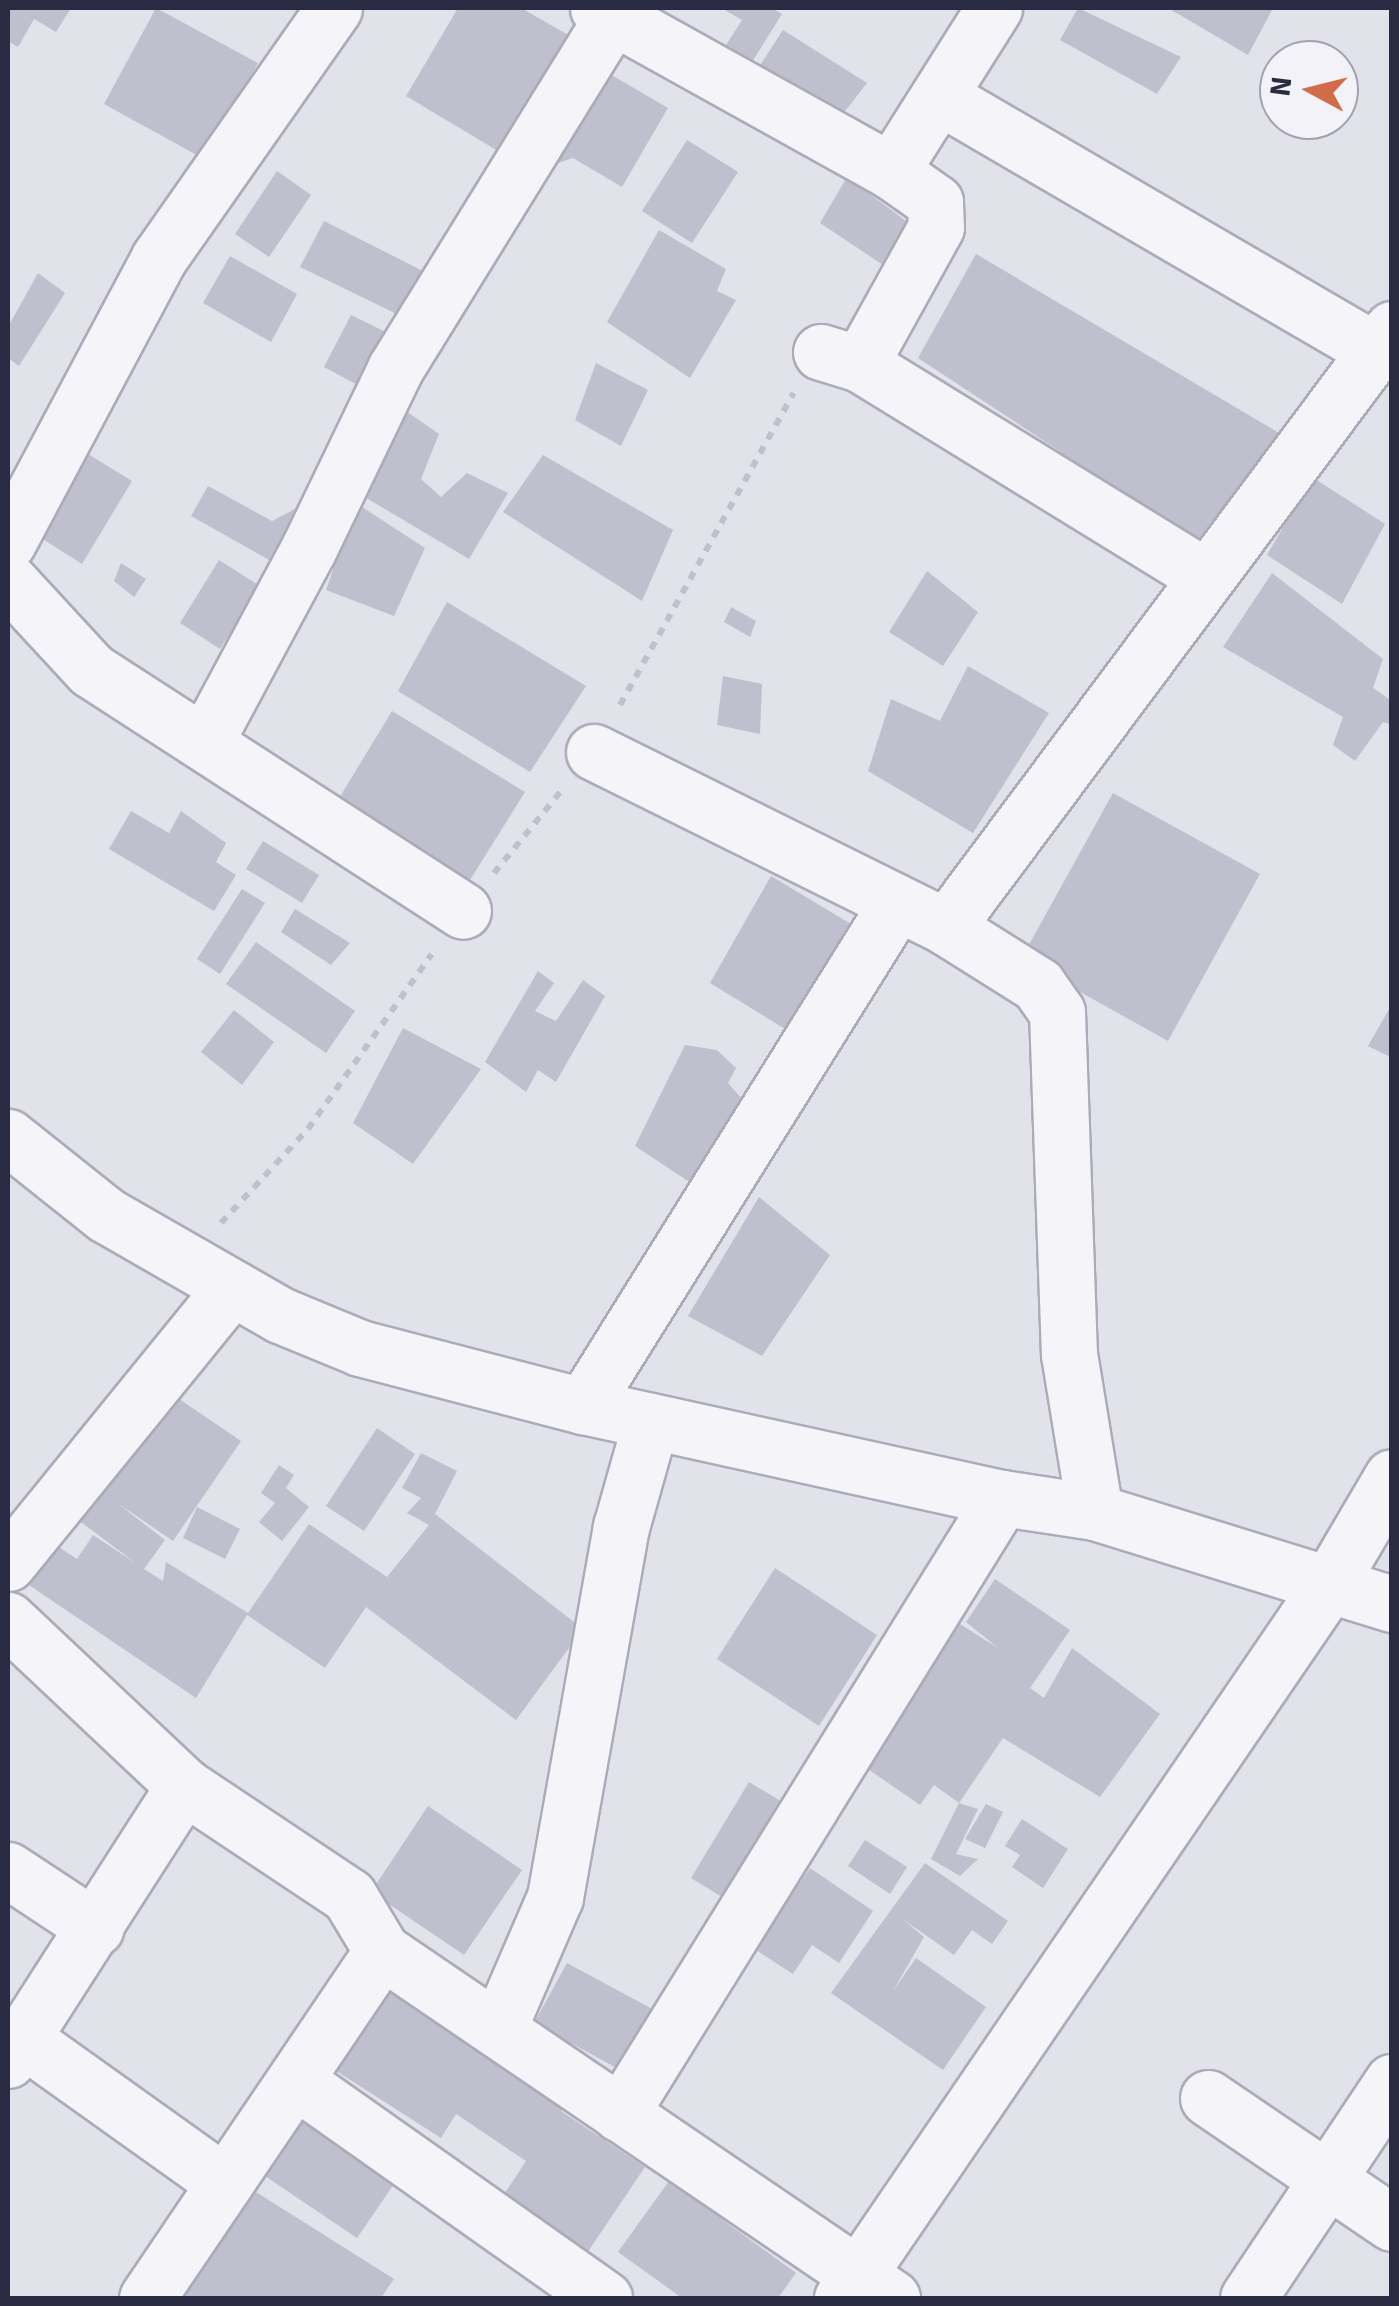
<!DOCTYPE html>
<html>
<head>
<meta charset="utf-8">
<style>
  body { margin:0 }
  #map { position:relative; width:1399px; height:2306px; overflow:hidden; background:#e2e2eb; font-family:Signika,sans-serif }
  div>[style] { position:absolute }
  .building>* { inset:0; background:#c0bfce }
  .path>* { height:6px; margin-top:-3px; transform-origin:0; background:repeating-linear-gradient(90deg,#c0c0ca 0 8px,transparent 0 16px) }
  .roads { filter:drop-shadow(2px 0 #ababb9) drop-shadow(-2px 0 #ababb9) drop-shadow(0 2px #ababb9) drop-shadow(0 -2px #ababb9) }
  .minor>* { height:55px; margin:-27.5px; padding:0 27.5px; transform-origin:27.5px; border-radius:27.5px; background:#f5f5f9 }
  .tertiary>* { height:55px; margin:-27.5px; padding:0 27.5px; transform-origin:27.5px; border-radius:27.5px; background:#f5f5f9 }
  span { translate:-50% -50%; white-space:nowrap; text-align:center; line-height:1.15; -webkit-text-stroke:10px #f2f2f8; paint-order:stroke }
  .frame { position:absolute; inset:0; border:10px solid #2b2a43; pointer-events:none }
  .north { position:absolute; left:1259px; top:40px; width:100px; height:100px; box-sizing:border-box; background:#f2f2f8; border:2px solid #a2a2b0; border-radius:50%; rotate:277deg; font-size:28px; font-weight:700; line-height:40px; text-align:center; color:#2b2a43 }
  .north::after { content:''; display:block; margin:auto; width:35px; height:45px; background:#d06c47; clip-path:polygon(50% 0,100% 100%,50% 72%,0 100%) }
</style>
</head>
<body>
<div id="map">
  <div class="building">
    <div style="clip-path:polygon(8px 8px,71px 8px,56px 32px,34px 19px,18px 47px,8px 41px)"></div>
    <div style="clip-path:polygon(156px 8px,258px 63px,204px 159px,104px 104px)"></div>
    <div style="clip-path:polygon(458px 8px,521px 8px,572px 37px,503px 154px,406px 96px)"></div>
    <div style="clip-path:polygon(721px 8px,772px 8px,782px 14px,752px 62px,726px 45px,742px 20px)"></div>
    <div style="clip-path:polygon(1078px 8px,1181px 57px,1157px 94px,1060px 40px)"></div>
    <div style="clip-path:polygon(1168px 8px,1268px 8px,1272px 10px,1248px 55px)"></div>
    <div style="clip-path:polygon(783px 30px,867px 83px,835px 124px,755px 73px)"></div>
    <div style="clip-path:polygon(603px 70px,668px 108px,622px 187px,573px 158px,546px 167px)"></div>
    <div style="clip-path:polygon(687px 140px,738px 172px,692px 243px,642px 211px)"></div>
    <div style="clip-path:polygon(277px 171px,311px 195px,269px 257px,235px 234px)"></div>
    <div style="clip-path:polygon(847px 177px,914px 227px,886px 267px,820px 223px)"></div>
    <div style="clip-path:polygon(324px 221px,429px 274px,405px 318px,300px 267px)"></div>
    <div style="clip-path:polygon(659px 230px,726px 269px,717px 291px,736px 300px,690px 378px,607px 322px)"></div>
    <div style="clip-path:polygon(976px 254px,1279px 433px,1199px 543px,918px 358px)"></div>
    <div style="clip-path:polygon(230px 256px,297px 294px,271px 342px,203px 303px)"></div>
    <div style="clip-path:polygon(38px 273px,65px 293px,19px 366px,8px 358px,8px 327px)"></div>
    <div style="clip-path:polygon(351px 315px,394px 336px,367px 390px,324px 367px)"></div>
    <div style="clip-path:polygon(596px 363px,648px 390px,621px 446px,575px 420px)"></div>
    <div style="clip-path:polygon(396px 404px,439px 434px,421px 479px,441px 497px,467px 473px,508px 493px,469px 559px,358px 493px)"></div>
    <div style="clip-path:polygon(88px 454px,132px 481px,82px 564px,38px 536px)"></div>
    <div style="clip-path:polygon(543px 455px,673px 530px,642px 601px,503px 512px)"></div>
    <div style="clip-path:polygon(1312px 477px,1385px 524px,1342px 604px,1267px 555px)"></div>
    <div style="clip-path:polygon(208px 486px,272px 521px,295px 509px,314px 520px,287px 570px,191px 516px)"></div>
    <div style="clip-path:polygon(356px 503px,425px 548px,394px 616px,326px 590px)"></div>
    <div style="clip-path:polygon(219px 560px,260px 586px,220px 649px,180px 623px)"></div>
    <div style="clip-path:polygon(121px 563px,146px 579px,134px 597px,114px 581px)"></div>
    <div style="clip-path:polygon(927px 571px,978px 612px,943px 666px,889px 632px)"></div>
    <div style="clip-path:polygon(1272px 573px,1383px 659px,1373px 688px,1392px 701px,1392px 725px,1383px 722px,1355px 761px,1333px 745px,1343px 717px,1223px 647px)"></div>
    <div style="clip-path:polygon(447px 602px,586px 686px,530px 772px,398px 691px)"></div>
    <div style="clip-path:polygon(731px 607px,756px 621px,750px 637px,724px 622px)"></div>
    <div style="clip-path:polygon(968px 666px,1049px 713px,973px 833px,868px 771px,891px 699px,940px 721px)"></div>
    <div style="clip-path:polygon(723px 676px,762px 684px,760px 734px,717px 725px)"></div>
    <div style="clip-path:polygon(392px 711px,525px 792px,470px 880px,335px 805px)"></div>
    <div style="clip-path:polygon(1113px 793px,1260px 874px,1168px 1041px,1021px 959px)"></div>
    <div style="clip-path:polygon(131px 811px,169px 833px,181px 811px,226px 843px,216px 862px,236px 875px,214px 911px,109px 849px)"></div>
    <div style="clip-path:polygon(263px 841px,319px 875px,302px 903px,246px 869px)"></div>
    <div style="clip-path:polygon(771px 876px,851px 924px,790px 1032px,710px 983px)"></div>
    <div style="clip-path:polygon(242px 889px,265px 903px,220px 974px,197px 959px)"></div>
    <div style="clip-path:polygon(295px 909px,350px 943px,331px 965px,281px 932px)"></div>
    <div style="clip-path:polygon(256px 942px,355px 1011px,326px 1053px,226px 984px)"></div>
    <div style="clip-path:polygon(538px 971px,554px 983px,535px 1011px,556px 1021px,583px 980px,605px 996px,556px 1082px,538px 1070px,526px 1092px,485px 1062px)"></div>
    <div style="clip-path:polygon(1392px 1004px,1392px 1058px,1368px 1046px)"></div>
    <div style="clip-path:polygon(234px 1010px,274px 1042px,242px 1085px,201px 1052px)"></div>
    <div style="clip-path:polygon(403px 1028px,481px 1069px,413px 1164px,353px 1123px)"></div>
    <div style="clip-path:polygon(685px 1045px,717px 1050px,736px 1068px,728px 1083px,743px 1100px,694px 1185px,635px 1146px)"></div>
    <div style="clip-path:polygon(759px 1197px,830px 1255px,762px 1356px,688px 1316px)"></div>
    <div style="clip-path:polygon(166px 1390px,241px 1441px,173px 1541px,116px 1502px,165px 1540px,144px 1569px,163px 1581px,166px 1562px,248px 1613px,309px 1524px,387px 1577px,429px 1525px,407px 1513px,421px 1498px,402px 1488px,421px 1453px,457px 1471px,435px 1514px,583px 1629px,516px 1720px,366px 1607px,325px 1668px,247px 1615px,196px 1698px,29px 1585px,56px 1545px,77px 1559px,93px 1535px,137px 1564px,77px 1519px)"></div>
    <div style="clip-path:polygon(377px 1428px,415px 1454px,364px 1531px,326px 1506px)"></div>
    <div style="clip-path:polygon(279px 1465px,294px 1475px,286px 1488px,309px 1507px,282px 1541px,259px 1522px,275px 1503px,261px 1493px)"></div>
    <div style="clip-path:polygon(197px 1507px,240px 1529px,225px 1559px,183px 1538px)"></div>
    <div style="clip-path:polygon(775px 1568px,877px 1635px,819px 1726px,717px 1659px)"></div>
    <div style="clip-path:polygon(995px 1579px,1070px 1630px,1030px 1688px,1044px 1698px,1072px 1648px,1160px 1714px,1100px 1797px,1003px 1738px,959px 1803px,934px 1785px,920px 1805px,862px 1765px,960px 1624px,998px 1648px,966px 1622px)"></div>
    <div style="clip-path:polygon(749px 1782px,824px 1827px,773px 1922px,810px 1868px,873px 1911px,839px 1963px,812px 1945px,793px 1974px,756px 1950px,771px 1927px,691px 1878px)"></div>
    <div style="clip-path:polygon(959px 1803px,978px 1809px,956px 1854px,978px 1859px,960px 1876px,931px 1859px)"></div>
    <div style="clip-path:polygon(986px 1804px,1003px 1812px,985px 1848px,965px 1839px)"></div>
    <div style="clip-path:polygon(428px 1806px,522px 1870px,464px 1955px,371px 1892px)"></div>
    <div style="clip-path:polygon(1022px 1819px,1068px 1849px,1043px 1888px,1012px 1867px,1020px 1855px,1005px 1846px)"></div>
    <div style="clip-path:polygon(865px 1840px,907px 1867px,890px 1894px,848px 1866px)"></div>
    <div style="clip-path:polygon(925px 1863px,1008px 1921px,992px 1944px,972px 1930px,954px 1955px,901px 1918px,924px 1937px,893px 1991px,916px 1958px,986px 2007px,943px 2070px,831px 1993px)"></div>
    <div style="clip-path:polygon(567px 1963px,656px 2011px,624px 2072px,534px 2023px)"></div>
    <div style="clip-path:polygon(381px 1986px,492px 2057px,571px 2096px,561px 2111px,645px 2167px,583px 2259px,499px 2202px,526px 2161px,456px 2114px,441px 2138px,330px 2067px)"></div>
    <div style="clip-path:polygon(293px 2115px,394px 2184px,357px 2238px,256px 2170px)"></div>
    <div style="clip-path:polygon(669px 2181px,796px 2273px,778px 2298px,682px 2298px,618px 2252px)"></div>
    <div style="clip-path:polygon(256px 2192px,394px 2279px,381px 2298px,181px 2298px)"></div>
  </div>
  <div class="path">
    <div style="left:620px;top:705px;width:357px;rotate:-60.9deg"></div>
    <div style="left:494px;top:873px;width:107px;rotate:-50.7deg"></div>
    <div style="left:221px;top:1223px;width:128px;rotate:-47.2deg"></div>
    <div style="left:308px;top:1129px;width:214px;rotate:-54.7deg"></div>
  </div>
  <div class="roads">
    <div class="minor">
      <div style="left:598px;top:8px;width:335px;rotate:29.1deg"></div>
      <div style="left:891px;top:171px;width:54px;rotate:35.2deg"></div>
      <div style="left:935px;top:202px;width:25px;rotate:88deg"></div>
      <div style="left:936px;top:227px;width:157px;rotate:119deg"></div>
      <div style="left:942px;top:98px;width:502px;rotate:30.24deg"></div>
      <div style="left:891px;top:171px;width:193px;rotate:-57.7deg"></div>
      <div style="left:821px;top:352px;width:41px;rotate:17.1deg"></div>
      <div style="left:860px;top:364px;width:406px;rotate:31.6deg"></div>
      <div style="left:8px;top:542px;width:322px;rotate:-62deg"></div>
      <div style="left:159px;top:258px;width:305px;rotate:-55deg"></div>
      <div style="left:8px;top:580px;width:122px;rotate:47.3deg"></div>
      <div style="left:91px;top:670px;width:443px;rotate:32.9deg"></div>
      <div style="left:205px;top:742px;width:220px;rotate:-61.8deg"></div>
      <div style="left:309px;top:548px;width:199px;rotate:-64.3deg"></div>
      <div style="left:395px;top:369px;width:415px;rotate:-58.3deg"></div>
      <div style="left:594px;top:752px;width:393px;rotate:26.4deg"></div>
      <div style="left:946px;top:927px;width:109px;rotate:32.2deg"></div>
      <div style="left:1038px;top:985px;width:33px;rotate:55deg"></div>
      <div style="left:1057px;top:1012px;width:342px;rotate:88deg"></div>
      <div style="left:1069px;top:1354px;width:160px;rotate:80.7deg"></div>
      <div style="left:946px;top:927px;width:746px;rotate:-53.28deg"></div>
      <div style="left:8px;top:1137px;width:125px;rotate:38.5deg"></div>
      <div style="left:106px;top:1215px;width:201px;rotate:29.9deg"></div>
      <div style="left:280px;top:1315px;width:87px;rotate:22.4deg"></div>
      <div style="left:360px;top:1348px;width:230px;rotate:14.6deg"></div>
      <div style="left:583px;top:1406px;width:429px;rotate:12.4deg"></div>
      <div style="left:1002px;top:1498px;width:94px;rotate:8.6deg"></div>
      <div style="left:1095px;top:1512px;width:311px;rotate:17.2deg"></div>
      <div style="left:583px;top:1406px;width:593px;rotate:-58.03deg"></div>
      <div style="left:8px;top:1563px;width:355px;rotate:-50.9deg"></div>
      <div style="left:8px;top:1620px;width:242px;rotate:43.3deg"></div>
      <div style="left:184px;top:1786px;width:198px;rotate:33.7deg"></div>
      <div style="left:349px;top:1896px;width:64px;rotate:59deg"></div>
      <div style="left:382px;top:1951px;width:419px;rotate:124.1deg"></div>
      <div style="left:8px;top:1870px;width:105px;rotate:33.4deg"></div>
      <div style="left:382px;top:1951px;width:617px;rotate:34.23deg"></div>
      <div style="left:499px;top:2027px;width:142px;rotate:-66.7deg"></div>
      <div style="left:555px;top:1897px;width:376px;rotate:-79.9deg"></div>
      <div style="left:621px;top:1527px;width:110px;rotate:-74.2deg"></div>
      <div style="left:23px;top:2039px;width:248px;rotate:35.5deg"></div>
      <div style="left:8px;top:2060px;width:326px;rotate:-57.3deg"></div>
      <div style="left:296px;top:2081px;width:377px;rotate:35.2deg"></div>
      <div style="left:1208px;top:2098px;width:222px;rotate:34.2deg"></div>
      <div style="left:620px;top:2114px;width:725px;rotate:-58.2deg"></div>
      <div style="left:1248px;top:2298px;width:260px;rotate:-56.3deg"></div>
    </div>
    <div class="tertiary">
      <div style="left:842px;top:2298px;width:862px;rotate:-55.68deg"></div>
      <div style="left:1328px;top:1586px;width:126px;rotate:-59.6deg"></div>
    </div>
  </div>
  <div class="frame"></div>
  <div class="north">N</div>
</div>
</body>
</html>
